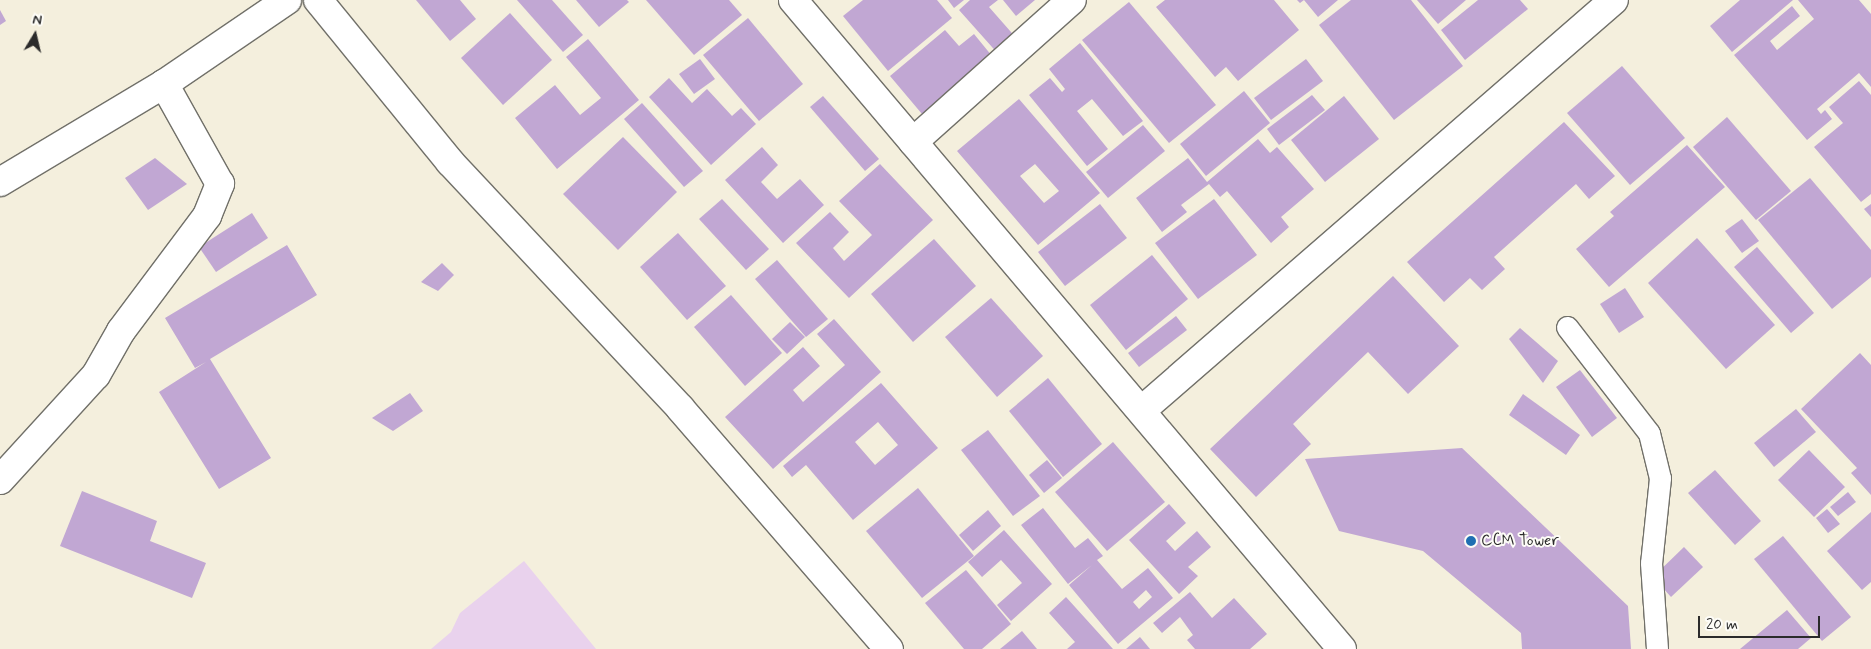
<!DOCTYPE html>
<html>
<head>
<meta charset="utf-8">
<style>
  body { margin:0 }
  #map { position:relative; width:1871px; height:649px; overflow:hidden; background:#f4efdd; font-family:Mynerve,sans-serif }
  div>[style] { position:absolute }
  .built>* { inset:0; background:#e9d2ed }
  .building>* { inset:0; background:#c1a7d3 }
  .roads { filter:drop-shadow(1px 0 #717069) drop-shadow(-1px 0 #717069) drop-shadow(0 1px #717069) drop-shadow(0 -1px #717069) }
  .service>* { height:21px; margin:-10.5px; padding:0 10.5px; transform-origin:10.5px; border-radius:10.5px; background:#fff }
  .minor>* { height:28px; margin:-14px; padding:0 14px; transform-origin:14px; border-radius:14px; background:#fff }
  .dots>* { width:14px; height:14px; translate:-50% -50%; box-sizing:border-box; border:2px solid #fdfcf7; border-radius:50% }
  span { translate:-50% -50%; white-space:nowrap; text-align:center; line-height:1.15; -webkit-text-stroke:4px #fdfcf7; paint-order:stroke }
  .poi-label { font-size:16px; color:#2b2b2b }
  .left { translate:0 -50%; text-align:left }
  .north { position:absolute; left:10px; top:10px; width:50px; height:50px; -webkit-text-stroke:4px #fdfcf7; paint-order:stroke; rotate:9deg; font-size:14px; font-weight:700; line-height:20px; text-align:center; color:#2b2b2b }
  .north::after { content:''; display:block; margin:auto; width:18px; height:22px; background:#2b2b2b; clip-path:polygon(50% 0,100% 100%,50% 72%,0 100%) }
  .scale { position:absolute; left:1698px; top:616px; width:122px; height:22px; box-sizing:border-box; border:2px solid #2b2b2b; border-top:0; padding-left:6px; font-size:15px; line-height:18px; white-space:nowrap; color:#2b2b2b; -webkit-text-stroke:4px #fdfcf7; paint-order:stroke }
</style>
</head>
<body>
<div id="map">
  <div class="built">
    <div style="clip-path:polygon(524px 561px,596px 649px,431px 649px,451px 632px,460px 613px)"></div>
  </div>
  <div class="building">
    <div style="clip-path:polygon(416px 0,460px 0,476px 19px,450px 41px)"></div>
    <div style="clip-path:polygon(517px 0,552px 0,583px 35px,563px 52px)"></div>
    <div style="clip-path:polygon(576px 0,627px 0,629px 2px,599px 27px)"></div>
    <div style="clip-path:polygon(646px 0,729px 0,742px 15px,694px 55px)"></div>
    <div style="clip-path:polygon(863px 0,937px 0,952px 18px,888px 71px,843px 16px)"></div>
    <div style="clip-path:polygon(948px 0,964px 0,954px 8px)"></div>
    <div style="clip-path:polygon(970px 0,998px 0,989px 7px,1018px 40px,1000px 56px,959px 10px)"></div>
    <div style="clip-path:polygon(1003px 0,1035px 0,1016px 16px)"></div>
    <div style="clip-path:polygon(1165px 0,1274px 0,1299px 30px,1238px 81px,1226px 67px,1215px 77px,1156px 7px)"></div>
    <div style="clip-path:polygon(1297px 0,1338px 0,1318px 17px,1304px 0,1300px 3px)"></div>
    <div style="clip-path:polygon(1351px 0,1411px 0,1463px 66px,1394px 120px,1319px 25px)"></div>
    <div style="clip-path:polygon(1417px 0,1466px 0,1438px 24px)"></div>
    <div style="clip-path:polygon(1478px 0,1520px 0,1528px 9px,1465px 60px,1441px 30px)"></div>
    <div style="clip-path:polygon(1740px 0,1793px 0,1732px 52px,1710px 26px)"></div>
    <div style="clip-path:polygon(1798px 0,1859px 0,1871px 14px,1871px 87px,1859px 73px,1817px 109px,1821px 114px,1825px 110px,1832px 119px,1807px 140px,1734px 55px,1792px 6px,1800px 16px,1770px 41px,1777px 50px,1814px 19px)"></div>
    <div style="clip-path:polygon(1129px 2px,1216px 105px,1169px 143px,1082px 40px)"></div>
    <div style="clip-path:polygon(0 10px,6px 21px,0 25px)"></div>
    <div style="clip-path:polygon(510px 13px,552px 60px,503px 105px,461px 58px)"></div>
    <div style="clip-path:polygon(748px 18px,803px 84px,759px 121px,703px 55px)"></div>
    <div style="clip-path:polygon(945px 30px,959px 46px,974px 34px,992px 56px,922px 114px,890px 76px)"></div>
    <div style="clip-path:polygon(588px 39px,639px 100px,557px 169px,515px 118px,555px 85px,580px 115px,601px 98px,566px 57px)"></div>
    <div style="clip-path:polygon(1080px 43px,1143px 121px,1123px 136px,1092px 99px,1077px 111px,1108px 149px,1087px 166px,1029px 95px,1050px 78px,1062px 92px,1065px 89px,1049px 69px)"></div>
    <div style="clip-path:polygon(700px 59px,715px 79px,694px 94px,679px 74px)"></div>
    <div style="clip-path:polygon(1306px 59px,1323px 81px,1271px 120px,1254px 98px)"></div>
    <div style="clip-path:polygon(1622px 66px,1685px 138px,1630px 185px,1567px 113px)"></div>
    <div style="clip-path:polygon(669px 78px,692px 103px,707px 89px,732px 116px,741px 108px,756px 124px,711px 165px,649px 97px)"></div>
    <div style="clip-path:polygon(1859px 81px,1871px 95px,1871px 194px,1861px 202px,1814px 147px,1843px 123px,1829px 107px)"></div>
    <div style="clip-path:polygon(1244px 91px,1270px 123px,1206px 176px,1180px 144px)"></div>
    <div style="clip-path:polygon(1312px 95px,1325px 110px,1279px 145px,1267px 129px)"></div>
    <div style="clip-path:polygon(823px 96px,879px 159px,865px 171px,810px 107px)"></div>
    <div style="clip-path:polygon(1344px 96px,1379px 139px,1325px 182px,1291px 140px)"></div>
    <div style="clip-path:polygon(evenodd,1019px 99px,1100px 193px,1038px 245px,957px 151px,1019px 99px,1035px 164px,1059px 191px,1044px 203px,1020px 176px,1035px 164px)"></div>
    <div style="clip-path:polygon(642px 103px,703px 171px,684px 187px,624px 119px)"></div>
    <div style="clip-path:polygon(1727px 117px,1791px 191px,1756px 220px,1693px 147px)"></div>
    <div style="clip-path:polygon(1564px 122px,1615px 176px,1589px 199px,1576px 184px,1494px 257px,1505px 269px,1482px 290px,1470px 278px,1444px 302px,1407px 262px)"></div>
    <div style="clip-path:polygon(1143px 125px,1165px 151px,1108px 198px,1086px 172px)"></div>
    <div style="clip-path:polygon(623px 137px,677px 192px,618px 250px,563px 194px)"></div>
    <div style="clip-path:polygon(1258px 139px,1270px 153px,1277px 147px,1314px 189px,1281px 217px,1289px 227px,1271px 243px,1227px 191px,1220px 197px,1209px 184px,1181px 205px,1187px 212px,1162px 232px,1136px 198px,1188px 158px,1207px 182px)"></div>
    <div style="clip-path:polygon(1687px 145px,1725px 187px,1609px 287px,1576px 249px,1614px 216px,1610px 212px)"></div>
    <div style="clip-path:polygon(762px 147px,778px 165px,761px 182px,777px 199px,800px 179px,824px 205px,783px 243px,725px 180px)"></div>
    <div style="clip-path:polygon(155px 158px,187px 184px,148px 210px,125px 178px)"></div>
    <div style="clip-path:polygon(880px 164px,933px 220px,849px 298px,796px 243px,830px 212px,849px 232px,833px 248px,844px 261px,872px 235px,839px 201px)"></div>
    <div style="clip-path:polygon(1810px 178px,1871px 250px,1871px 277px,1832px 309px,1758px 220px)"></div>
    <div style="clip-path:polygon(722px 199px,769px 249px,746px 270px,699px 219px)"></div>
    <div style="clip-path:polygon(1214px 199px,1257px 255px,1198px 299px,1155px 243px)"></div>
    <div style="clip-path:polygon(1100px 204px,1127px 238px,1065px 286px,1038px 252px)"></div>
    <div style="clip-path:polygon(1871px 204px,1871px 217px,1864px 209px)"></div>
    <div style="clip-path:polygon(252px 213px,268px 238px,216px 272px,199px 247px)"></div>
    <div style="clip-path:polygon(1742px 219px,1759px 241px,1742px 253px,1725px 231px)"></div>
    <div style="clip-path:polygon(678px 233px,726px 286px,687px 320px,640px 267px)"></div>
    <div style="clip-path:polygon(1697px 238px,1775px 325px,1726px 369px,1648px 283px)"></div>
    <div style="clip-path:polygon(934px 239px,976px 286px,913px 342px,871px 294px)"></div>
    <div style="clip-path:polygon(287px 245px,317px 295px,210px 359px,271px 458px,219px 489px,159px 392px,206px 362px,195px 368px,165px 318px)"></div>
    <div style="clip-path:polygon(1757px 247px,1814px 313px,1791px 333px,1734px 267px)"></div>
    <div style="clip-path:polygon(1152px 255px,1188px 299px,1126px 350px,1090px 305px)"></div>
    <div style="clip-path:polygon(777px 260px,828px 319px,806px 337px,755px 279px)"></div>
    <div style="clip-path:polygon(442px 263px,454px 275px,438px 291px,421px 282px)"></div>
    <div style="clip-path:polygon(1393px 276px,1459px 346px,1408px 394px,1368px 352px,1293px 424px,1311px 444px,1256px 497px,1210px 449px)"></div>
    <div style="clip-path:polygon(1625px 288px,1644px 317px,1619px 333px,1600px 304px)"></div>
    <div style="clip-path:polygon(731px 295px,782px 353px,745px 386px,694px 327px)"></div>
    <div style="clip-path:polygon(991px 298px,1043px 356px,997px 397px,945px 337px)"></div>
    <div style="clip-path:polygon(1176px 316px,1187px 330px,1139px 367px,1128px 353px)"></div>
    <div style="clip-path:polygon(834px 319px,881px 372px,773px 469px,725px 417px,803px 347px,820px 366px,793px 390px,803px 402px,845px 365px,817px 334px)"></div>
    <div style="clip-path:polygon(790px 322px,805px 337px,787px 354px,772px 339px)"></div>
    <div style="clip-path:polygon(1520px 328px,1558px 361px,1543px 383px,1509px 339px)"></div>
    <div style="clip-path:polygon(1860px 353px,1871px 365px,1871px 495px,1851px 473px,1857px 468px,1801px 409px)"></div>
    <div style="clip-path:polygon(1580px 370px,1617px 418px,1592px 437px,1556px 387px)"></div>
    <div style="clip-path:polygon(1048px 378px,1102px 444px,1063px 477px,1009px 411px)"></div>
    <div style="clip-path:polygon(evenodd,881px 383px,938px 448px,853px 520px,806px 465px,792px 477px,783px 466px,881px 383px,878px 422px,898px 445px,875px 465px,855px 442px,878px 422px)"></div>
    <div style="clip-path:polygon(410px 393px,423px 411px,393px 431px,372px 418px)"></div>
    <div style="clip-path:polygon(1523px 394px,1580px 435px,1566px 455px,1509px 415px)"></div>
    <div style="clip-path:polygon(1796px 409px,1816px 432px,1774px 467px,1754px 443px)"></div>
    <div style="clip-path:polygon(988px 430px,1040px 496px,1013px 516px,961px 450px)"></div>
    <div style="clip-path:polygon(1113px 442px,1165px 502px,1107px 551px,1055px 492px)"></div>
    <div style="clip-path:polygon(1462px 448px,1628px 606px,1631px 649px,1522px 649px,1521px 633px,1423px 551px,1339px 531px,1305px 459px)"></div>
    <div style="clip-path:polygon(1809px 450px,1845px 487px,1814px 517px,1778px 480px)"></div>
    <div style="clip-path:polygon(1047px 460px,1062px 478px,1044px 493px,1029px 475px)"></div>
    <div style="clip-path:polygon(1715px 470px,1761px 521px,1735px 545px,1688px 493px)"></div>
    <div style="clip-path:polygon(918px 488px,974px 556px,922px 598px,866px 531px)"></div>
    <div style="clip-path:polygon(82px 491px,157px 521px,150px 541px,206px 563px,192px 598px,60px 546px)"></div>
    <div style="clip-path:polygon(1848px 492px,1856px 502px,1838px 516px,1830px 507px)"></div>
    <div style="clip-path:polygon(1169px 504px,1186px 523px,1166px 541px,1175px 551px,1197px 531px,1211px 547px,1188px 567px,1198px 576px,1179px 594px,1129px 540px)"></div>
    <div style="clip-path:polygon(evenodd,1043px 508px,1075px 548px,1088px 538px,1103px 556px,1097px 560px,1122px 589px,1148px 568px,1173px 598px,1118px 644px,1069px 585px,1092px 565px,1068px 584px,1021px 525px,1043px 508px,1146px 590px,1152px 597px,1139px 609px,1133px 602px,1146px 590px)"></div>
    <div style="clip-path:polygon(1827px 509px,1840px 524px,1828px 533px,1816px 518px)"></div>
    <div style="clip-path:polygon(988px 510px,1001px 526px,973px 551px,959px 535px)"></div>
    <div style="clip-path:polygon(1871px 512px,1871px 582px,1862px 590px,1827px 551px)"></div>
    <div style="clip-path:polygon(1004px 530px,1052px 584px,1011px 621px,997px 605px,1022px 583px,1001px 560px,982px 577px,968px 562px)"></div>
    <div style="clip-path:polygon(1783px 536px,1851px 617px,1822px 641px,1754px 559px)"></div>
    <div style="clip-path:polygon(1684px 547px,1703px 567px,1671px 597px,1653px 577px)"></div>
    <div style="clip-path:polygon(966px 570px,1011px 624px,982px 649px,964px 649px,925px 603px)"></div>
    <div style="clip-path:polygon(1190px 592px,1212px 618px,1234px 598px,1267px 634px,1250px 649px,1195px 649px,1187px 640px,1193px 635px,1180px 617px,1162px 633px,1153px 623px)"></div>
    <div style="clip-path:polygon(1066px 597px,1113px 649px,1067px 649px,1075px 642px,1049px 613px)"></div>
    <div style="clip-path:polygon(1787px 610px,1811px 638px,1798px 649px,1740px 649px)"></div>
    <div style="clip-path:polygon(1022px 631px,1037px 649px,1000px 649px)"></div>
    <div style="clip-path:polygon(1140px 637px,1150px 649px,1126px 649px)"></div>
  </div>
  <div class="roads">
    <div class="service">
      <div style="left:1567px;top:327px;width:134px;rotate:52.3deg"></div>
      <div style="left:1649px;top:433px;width:46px;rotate:76.3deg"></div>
      <div style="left:1660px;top:478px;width:85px;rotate:96deg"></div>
      <div style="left:1651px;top:563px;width:86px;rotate:86deg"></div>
    </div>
    <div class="minor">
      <div style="left:318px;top:0;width:209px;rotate:50.8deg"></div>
      <div style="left:450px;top:162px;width:337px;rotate:46.9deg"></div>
      <div style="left:680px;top:408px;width:319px;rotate:49.1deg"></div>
      <div style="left:793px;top:0;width:850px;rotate:49.77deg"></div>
      <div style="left:913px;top:142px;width:213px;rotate:-41.8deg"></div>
      <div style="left:0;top:182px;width:191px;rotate:-30.9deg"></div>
      <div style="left:164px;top:84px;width:149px;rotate:-34.3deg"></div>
      <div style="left:1142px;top:410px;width:625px;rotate:-40.98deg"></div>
      <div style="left:0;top:480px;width:142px;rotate:-47.6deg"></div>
      <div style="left:96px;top:375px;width:51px;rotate:-60.4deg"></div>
      <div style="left:121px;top:331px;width:144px;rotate:-53.2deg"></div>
      <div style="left:207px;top:216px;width:35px;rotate:-68deg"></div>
      <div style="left:220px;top:184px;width:115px;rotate:-119.2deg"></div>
    </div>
  </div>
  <div class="dots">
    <div style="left:1471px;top:541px;background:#1f6fb2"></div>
  </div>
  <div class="poi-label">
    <span class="left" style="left:1481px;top:541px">CCM Tower</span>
  </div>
  <div class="north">N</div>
  <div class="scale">20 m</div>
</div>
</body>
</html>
